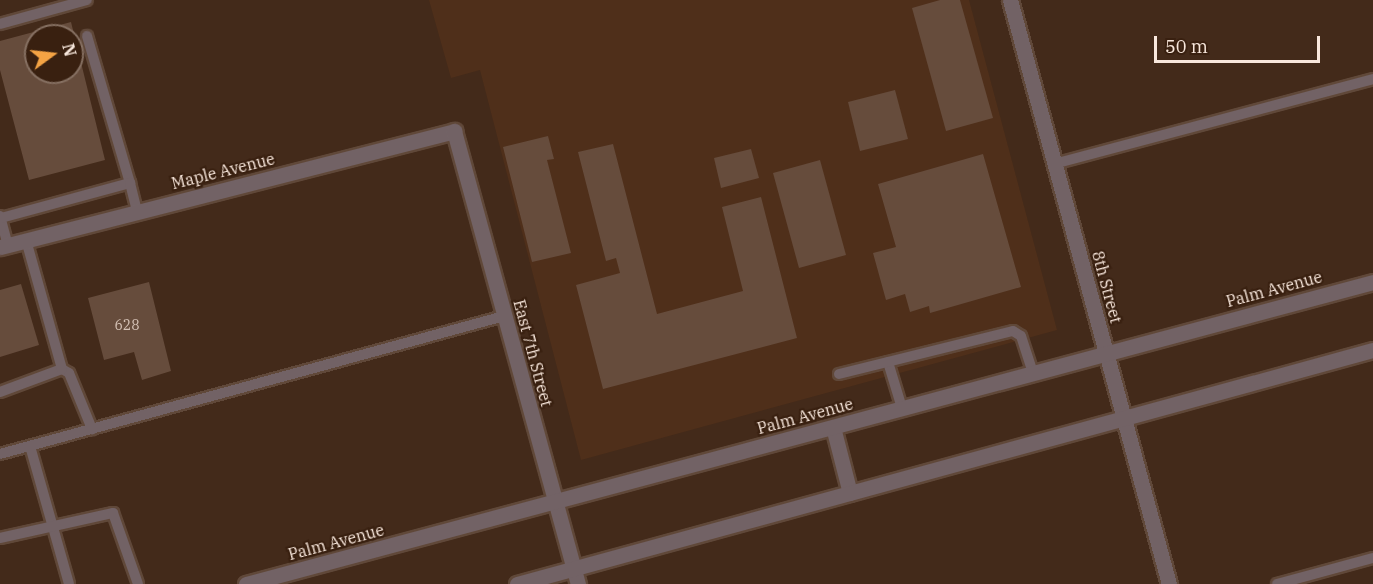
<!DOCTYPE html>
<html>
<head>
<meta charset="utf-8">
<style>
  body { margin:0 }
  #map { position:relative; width:1373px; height:584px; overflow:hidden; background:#432a1a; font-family:"IBM Plex Serif",serif }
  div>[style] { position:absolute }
  .built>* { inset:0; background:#4f2f1a }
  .building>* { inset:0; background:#664c3c }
  .roads { filter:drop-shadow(2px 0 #604839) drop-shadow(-2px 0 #604839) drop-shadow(0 2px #604839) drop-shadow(0 -2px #604839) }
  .service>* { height:10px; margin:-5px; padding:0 5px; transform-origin:5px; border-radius:5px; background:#726265 }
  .minor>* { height:15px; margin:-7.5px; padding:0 7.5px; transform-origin:7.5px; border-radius:7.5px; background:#726265 }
  .tertiary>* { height:15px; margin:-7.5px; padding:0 7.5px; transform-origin:7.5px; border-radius:7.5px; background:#726265 }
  span { translate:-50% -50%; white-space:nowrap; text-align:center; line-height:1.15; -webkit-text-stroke:4.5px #392010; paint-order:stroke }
  .number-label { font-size:14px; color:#d4c1b5 }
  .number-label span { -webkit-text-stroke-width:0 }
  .street-label { font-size:16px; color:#f9e8dd }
  .north { position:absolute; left:24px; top:24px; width:60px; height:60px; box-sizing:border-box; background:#392010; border:2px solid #867062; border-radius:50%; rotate:75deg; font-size:16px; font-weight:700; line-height:24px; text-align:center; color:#f9e8dd }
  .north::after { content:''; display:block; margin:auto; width:21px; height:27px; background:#f4a344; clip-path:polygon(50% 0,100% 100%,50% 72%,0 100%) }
  .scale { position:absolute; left:1154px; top:36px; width:166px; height:27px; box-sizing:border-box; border:3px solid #f9e8dd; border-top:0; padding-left:8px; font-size:18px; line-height:21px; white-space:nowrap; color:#f9e8dd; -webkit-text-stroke:4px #392010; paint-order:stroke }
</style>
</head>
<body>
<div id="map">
  <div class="built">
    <div style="clip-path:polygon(429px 0,969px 0,1057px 330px,581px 460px,480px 70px,451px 78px)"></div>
  </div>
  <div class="building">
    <div style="clip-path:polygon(940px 0,960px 0,993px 118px,946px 131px,912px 8px)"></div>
    <div style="clip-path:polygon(evenodd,71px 22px,105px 160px,29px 180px,0 70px,0 41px,71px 22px,36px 36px,72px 36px,72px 72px,36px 72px,36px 36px)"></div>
    <div style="clip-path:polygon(895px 90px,908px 139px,860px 151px,848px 102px)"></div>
    <div style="clip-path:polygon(548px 136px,554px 159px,547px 160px,571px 253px,532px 262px,503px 147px)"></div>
    <div style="clip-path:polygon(613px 144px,657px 314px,743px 291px,722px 207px,761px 197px,797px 338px,603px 389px,576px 285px,620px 273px,616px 258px,606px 261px,578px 152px)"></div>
    <div style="clip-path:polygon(751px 149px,759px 178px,721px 188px,714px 158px)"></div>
    <div style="clip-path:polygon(983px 154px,1021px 287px,930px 313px,929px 306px,910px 312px,905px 294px,886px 300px,873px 253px,896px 247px,878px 184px)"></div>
    <div style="clip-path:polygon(820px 160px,846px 255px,799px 268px,773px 173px)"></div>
    <div style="clip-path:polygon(149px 282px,171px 371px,142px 380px,134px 352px,104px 360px,88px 298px)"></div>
    <div style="clip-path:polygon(21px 284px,39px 345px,0 357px,0 290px)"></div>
  </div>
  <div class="roads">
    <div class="service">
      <div style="left:0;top:24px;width:90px;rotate:-15.4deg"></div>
      <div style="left:87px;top:36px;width:153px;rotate:73.7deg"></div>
      <div style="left:1054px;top:164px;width:330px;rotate:-14.9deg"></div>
      <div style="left:0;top:216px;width:30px;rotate:75deg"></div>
      <div style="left:1px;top:218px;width:134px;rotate:-15.2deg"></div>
      <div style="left:130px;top:183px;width:30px;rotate:76deg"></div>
      <div style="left:888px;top:362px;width:48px;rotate:73.1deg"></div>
      <div style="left:62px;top:369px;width:8px;rotate:30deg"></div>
      <div style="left:69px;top:373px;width:61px;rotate:67.7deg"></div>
      <div style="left:839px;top:374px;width:179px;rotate:-13.9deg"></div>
      <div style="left:1013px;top:331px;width:9px;rotate:32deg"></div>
      <div style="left:1021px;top:336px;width:39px;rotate:72deg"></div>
      <div style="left:0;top:392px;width:66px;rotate:-20.4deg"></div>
      <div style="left:62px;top:369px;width:134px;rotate:-105.6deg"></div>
      <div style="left:30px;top:446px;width:143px;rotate:74.2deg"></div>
      <div style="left:0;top:454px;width:523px;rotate:-15.31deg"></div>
      <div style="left:0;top:538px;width:116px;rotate:-12.5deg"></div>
      <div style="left:113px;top:513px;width:75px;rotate:70.6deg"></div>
      <div style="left:1277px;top:584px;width:99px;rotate:-15.2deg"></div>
    </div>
    <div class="minor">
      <div style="left:0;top:247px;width:469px;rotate:-14.3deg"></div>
      <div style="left:454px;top:131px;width:470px;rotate:74.7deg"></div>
    </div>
    <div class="tertiary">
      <div style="left:1010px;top:0;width:605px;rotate:74.77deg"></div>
      <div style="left:833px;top:427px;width:68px;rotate:75.6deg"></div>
      <div style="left:246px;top:584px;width:1167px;rotate:-15deg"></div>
      <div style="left:517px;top:584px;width:887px;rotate:-15.29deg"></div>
    </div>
  </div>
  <div class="number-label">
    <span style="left:127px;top:325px">628</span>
  </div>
  <div class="street-label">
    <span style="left:223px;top:171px;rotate:-14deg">Maple Avenue</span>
    <span style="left:1107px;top:287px;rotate:75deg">8th Street</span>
    <span style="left:1274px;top:289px;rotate:-15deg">Palm Avenue</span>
    <span style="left:533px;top:353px;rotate:75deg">East 7th Street</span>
    <span style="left:805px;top:416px;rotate:-15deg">Palm Avenue</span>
    <span style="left:336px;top:542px;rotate:-15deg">Palm Avenue</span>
  </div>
  <div class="north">N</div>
  <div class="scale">50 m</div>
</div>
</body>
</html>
